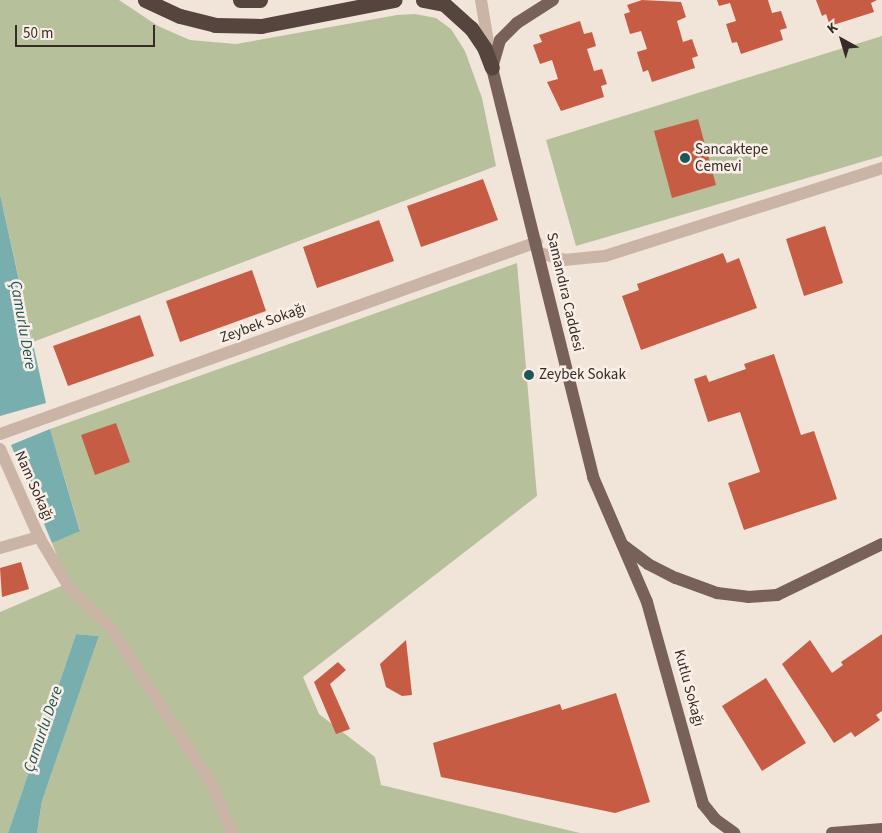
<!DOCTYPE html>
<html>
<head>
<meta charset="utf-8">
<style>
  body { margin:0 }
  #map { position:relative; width:882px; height:833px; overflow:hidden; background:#f1e5da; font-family:"Source Sans 3",sans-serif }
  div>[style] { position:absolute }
  .green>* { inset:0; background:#b6c09a }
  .water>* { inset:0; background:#79aeae }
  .building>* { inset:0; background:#c65c44 }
  .minor>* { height:12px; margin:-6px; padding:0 6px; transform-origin:6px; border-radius:6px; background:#c9b4a6 }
  .major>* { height:12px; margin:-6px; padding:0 6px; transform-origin:6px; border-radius:6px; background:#786158 }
  .highway>* { height:15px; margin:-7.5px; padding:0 7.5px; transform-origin:7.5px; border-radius:7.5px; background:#56443e }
  .dots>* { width:14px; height:14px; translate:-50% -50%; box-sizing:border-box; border:2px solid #f9efe6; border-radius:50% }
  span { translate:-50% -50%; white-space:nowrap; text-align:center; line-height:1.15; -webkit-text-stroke:5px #f9efe6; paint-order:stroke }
  .poi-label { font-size:15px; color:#362b27 }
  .left { translate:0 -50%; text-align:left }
  .street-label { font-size:15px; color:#362b27 }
  .water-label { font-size:16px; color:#1d5657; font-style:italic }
  .north { position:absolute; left:817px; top:15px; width:50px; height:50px; -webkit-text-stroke:4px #f9efe6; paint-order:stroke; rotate:321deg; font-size:14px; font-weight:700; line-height:20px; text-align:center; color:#362b27 }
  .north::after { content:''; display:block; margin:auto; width:18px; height:22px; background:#362b27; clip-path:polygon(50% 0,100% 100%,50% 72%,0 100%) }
  .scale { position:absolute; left:15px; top:25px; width:140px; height:22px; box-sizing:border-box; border:2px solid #362b27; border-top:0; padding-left:6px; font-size:15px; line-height:18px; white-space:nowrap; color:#362b27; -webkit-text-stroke:4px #f9efe6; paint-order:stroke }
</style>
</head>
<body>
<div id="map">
  <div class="green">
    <div style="clip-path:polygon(0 0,119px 0,158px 26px,190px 40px,236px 44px,397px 15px,415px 14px,436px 18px,451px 29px,465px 51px,482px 98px,496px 166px,33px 342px,0 194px)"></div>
    <div style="clip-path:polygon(882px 36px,882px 156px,576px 246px,546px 140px)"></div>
    <div style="clip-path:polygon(517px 263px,537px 496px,303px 677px,319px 714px,375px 757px,381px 785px,580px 833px,37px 833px,42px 801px,99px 636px,76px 634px,8px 833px,0 833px,0 612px,68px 583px,52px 543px,80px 530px,50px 429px)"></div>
  </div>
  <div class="water">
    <div style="clip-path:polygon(0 194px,46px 403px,0 416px)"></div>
    <div style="clip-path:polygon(50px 429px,80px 531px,52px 543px,11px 445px)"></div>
    <div style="clip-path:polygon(76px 634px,99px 636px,42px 801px,37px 833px,8px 833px)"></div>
  </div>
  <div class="building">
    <div style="clip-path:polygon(642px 0,681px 2px,686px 17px,677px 21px,683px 42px,692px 39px,698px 56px,692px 58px,695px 68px,652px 82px,648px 70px,643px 72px,637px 52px,647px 49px,641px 31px,630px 34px,624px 14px,630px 12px,627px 5px)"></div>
    <div style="clip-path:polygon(717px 0,768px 0,772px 13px,781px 11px,787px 28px,780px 30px,783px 40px,741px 54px,737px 42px,732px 43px,726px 24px,736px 21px,730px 3px,719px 6px)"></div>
    <div style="clip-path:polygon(816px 0,877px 0,871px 3px,874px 12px,830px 26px,826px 14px,822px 16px)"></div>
    <div style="clip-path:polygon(580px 21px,584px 34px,592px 32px,596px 46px,587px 49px,594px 71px,602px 69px,607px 84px,601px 86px,604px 97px,561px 111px,547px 82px,558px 79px,552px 60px,540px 64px,533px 45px,542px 42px,539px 35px)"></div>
    <div style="clip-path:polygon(698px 119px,716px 185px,672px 198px,654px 131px)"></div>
    <div style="clip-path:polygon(483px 179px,498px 220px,421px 247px,407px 206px)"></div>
    <div style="clip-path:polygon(379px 220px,394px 261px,317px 288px,303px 247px)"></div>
    <div style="clip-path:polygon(825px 226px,843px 283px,804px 296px,786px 239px)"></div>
    <div style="clip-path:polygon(723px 253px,727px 263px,739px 258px,757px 308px,641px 350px,622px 296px,639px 290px,637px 284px)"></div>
    <div style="clip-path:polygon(252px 270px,266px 311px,180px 342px,166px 301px)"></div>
    <div style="clip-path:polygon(140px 315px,154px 356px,68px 386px,53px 346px)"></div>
    <div style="clip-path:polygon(774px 354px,801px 435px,814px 431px,837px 499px,744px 530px,728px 483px,760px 472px,740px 412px,708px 422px,694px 379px,706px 375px,709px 382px,746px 369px,744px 364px)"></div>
    <div style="clip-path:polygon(116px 423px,130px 462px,95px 475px,81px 435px)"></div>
    <div style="clip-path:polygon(21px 562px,29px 589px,2px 597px,0 568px)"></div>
    <div style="clip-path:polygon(882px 634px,882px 711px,876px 715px,880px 720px,855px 737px,851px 732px,834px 743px,782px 664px,810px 640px,832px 673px,843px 665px,841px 662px)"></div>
    <div style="clip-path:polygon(406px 640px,412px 695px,402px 696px,386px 687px,380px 664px)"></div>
    <div style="clip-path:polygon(338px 662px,346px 670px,330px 684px,350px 729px,336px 734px,314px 682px)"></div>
    <div style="clip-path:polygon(766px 678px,806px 743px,762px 771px,722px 706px)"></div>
    <div style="clip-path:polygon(616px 693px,650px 802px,615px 813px,441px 777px,433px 743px,560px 704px,562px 710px)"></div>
  </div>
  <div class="minor">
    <div style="left:481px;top:0;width:55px;rotate:80.5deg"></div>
    <div style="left:540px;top:253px;width:25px;rotate:16deg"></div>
    <div style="left:564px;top:260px;width:41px;rotate:-5.6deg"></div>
    <div style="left:605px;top:256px;width:291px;rotate:-17.6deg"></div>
    <div style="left:0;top:434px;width:570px;rotate:-19.67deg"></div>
    <div style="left:0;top:449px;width:96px;rotate:66.1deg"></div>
    <div style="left:39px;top:537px;width:58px;rotate:59deg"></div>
    <div style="left:69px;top:587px;width:59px;rotate:44.3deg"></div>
    <div style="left:111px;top:628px;width:188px;rotate:57.2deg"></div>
    <div style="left:213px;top:786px;width:51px;rotate:68deg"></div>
    <div style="left:0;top:548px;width:41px;rotate:-15.8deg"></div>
  </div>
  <div class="major">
    <div style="left:553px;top:0;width:43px;rotate:147.4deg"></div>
    <div style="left:517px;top:23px;width:24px;rotate:135deg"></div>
    <div style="left:500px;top:40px;width:29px;rotate:106deg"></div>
    <div style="left:492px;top:68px;width:421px;rotate:76.1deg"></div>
    <div style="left:593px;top:477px;width:136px;rotate:66.6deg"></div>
    <div style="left:647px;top:602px;width:210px;rotate:74.5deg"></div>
    <div style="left:703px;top:804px;width:19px;rotate:51deg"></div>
    <div style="left:715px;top:819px;width:24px;rotate:36deg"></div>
    <div style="left:623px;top:545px;width:31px;rotate:37deg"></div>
    <div style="left:648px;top:564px;width:31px;rotate:27deg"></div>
    <div style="left:676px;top:578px;width:44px;rotate:20.1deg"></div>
    <div style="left:717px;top:593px;width:31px;rotate:7deg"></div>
    <div style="left:748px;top:597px;width:29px;rotate:-4deg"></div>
    <div style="left:777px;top:595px;width:117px;rotate:-25.9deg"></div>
    <div style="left:832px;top:833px;width:50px;rotate:-4.6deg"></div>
  </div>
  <div class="highway">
    <div style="left:145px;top:0;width:38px;rotate:25deg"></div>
    <div style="left:180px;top:16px;width:36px;rotate:14deg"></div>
    <div style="left:215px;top:25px;width:46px;rotate:1.2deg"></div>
    <div style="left:261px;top:26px;width:136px;rotate:-11.1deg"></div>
    <div style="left:240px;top:0;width:20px"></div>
    <div style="left:423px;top:0;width:21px;rotate:11deg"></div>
    <div style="left:444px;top:4px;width:36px;rotate:42deg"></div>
    <div style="left:471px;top:28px;width:23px;rotate:56deg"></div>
    <div style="left:484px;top:47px;width:22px;rotate:69deg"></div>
  </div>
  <div class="dots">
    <div style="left:685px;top:158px;background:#1d5657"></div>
    <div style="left:529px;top:375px;background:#1d5657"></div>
  </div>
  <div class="poi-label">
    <span class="left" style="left:695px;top:158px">Sancaktepe<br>Cemevi</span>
    <span class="left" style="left:539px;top:375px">Zeybek Sokak</span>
  </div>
  <div class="street-label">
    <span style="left:565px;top:292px;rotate:77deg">Samandıra Caddesi</span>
    <span style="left:263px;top:323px;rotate:-20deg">Zeybek Sokağı</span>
    <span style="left:34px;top:486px;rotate:66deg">Nam Sokağı</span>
    <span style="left:689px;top:688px;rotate:75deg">Kutlu Sokağı</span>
  </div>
  <div class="water-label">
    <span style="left:23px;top:325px;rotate:80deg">Çamurlu Dere</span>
    <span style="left:43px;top:729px;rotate:-71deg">Çamurlu Dere</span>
  </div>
  <div class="north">K</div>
  <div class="scale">50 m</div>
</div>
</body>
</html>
